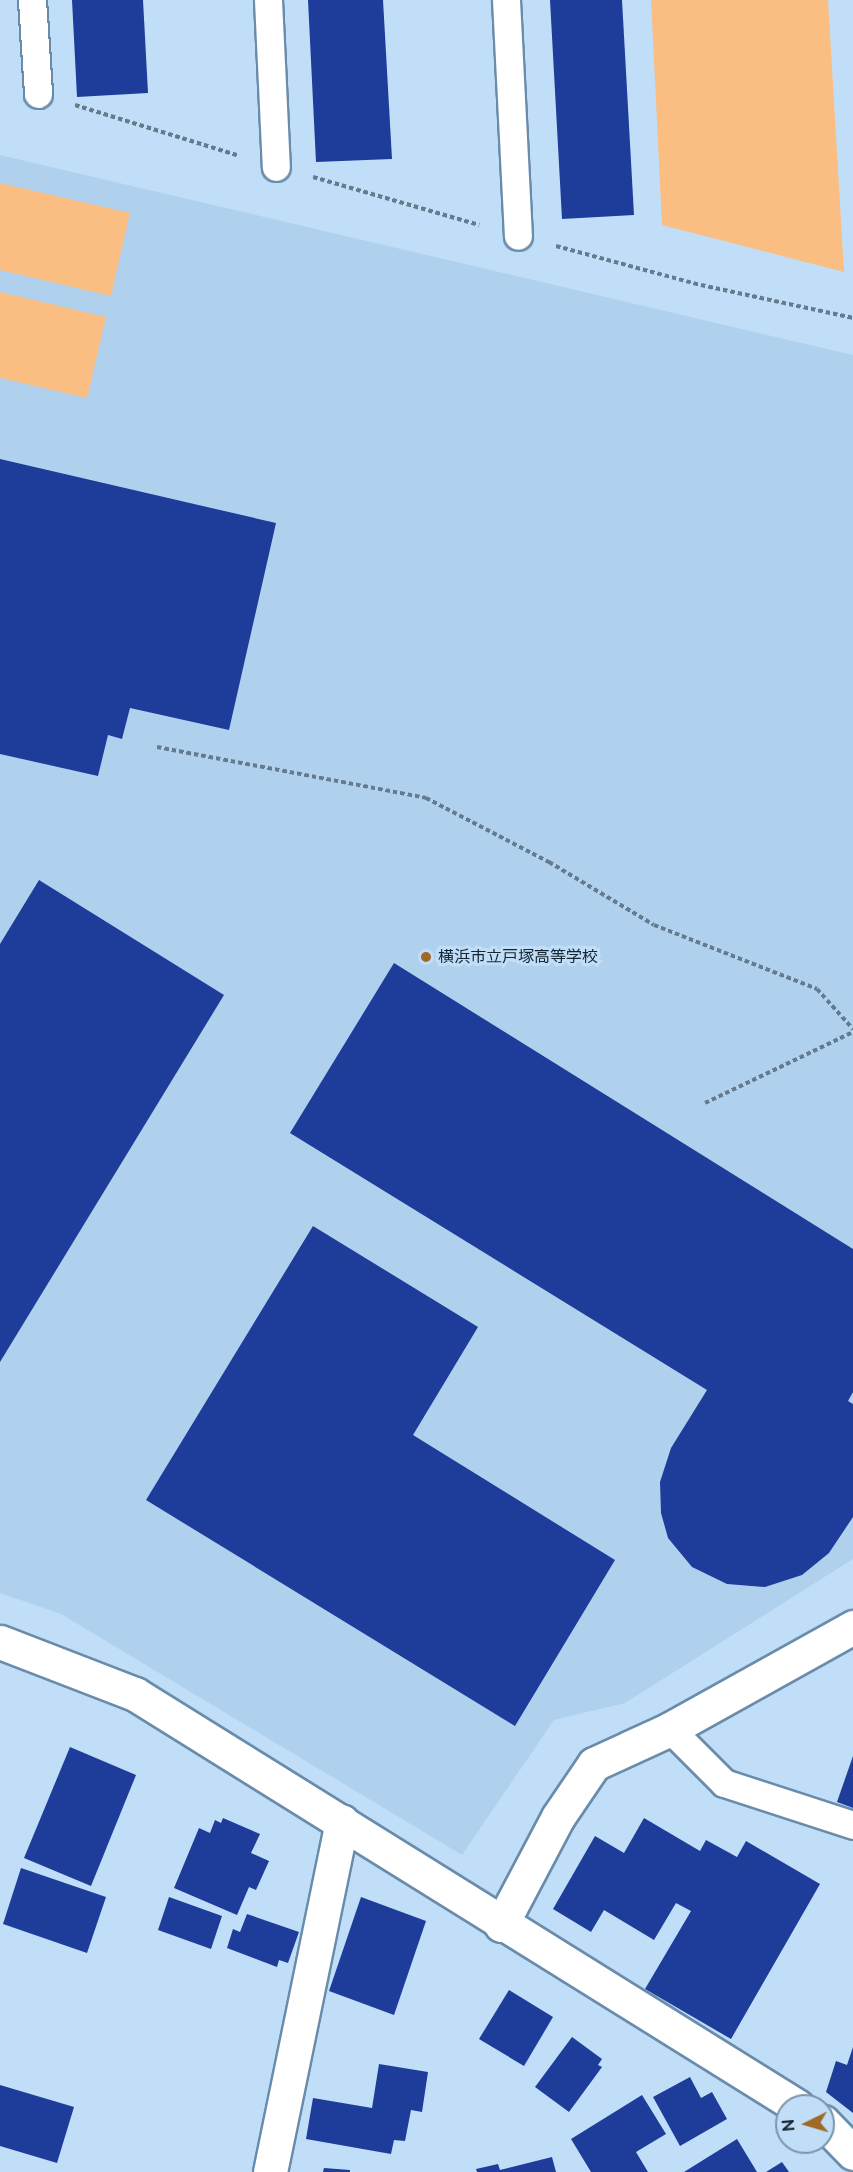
<!DOCTYPE html>
<html>
<head>
<meta charset="utf-8">
<style>
  body { margin:0 }
  #map { position:relative; width:853px; height:2172px; overflow:hidden; background:#c0def8; font-family:Raleway,"Noto Sans JP",sans-serif }
  div>[style] { position:absolute }
  .built>* { inset:0; background:#b0d1ee }
  .green>* { inset:0; background:#fabe83 }
  .building>* { inset:0; background:#1e3c9a }
  .path>* { height:4px; margin-top:-2px; transform-origin:0; background:repeating-linear-gradient(90deg,#647a8d 0 4.5px,transparent 0 7.5px) }
  .roads { filter:drop-shadow(2px 0 #6a8cab) drop-shadow(-2px 0 #6a8cab) drop-shadow(0 2px #6a8cab) drop-shadow(0 -2px #6a8cab) }
  .service>* { height:27px; margin:-13.5px; padding:0 13.5px; transform-origin:13.5px; border-radius:13.5px; background:#fff }
  .minor>* { height:33px; margin:-16.5px; padding:0 16.5px; transform-origin:16.5px; border-radius:16.5px; background:#fff }
  .dots>* { width:16px; height:16px; translate:-50% -50%; box-sizing:border-box; border:3px solid #c0def8; border-radius:50% }
  span { translate:-50% -50%; white-space:nowrap; text-align:center; line-height:1.15; -webkit-text-stroke:6px #c0def8; paint-order:stroke }
  .poi-label { font-size:16px; color:#172532 }
  .left { translate:0 -50%; text-align:left }
  .north { position:absolute; left:775px; top:2094px; width:60px; height:60px; box-sizing:border-box; background:#c0def8; border:2px solid #7c94a9; border-radius:50%; rotate:265deg; font-size:16px; font-weight:700; line-height:24px; text-align:center; color:#172532 }
  .north::after { content:''; display:block; margin:auto; width:21px; height:27px; background:#a16826; clip-path:polygon(50% 0,100% 100%,50% 72%,0 100%) }
</style>
</head>
<body>
<div id="map">
  <div class="built">
    <div style="clip-path:polygon(0 155px,853px 355px,853px 1559px,625px 1703px,554px 1720px,462px 1855px,61px 1614px,0 1593px)"></div>
  </div>
  <div class="green">
    <div style="clip-path:polygon(651px 0,828px 0,844px 272px,662px 225px)"></div>
    <div style="clip-path:polygon(0 183px,130px 213px,111px 296px,0 270px)"></div>
    <div style="clip-path:polygon(0 292px,106px 317px,87px 398px,0 378px)"></div>
  </div>
  <div class="building">
    <div style="clip-path:polygon(72px 0,143px 0,148px 93px,77px 97px)"></div>
    <div style="clip-path:polygon(308px 0,383px 0,392px 159px,316px 162px)"></div>
    <div style="clip-path:polygon(550px 0,622px 0,634px 215px,562px 219px)"></div>
    <div style="clip-path:polygon(0 459px,276px 523px,229px 730px,130px 708px,122px 739px,108px 735px,98px 776px,0 754px)"></div>
    <div style="clip-path:polygon(39px 880px,224px 995px,0 1362px,0 944px)"></div>
    <div style="clip-path:polygon(394px 963px,853px 1249px,853px 1392px,848px 1401px,853px 1404px,853px 1517px,829px 1553px,802px 1575px,765px 1587px,727px 1584px,692px 1567px,668px 1538px,661px 1513px,660px 1482px,671px 1448px,707px 1390px,290px 1133px)"></div>
    <div style="clip-path:polygon(313px 1226px,478px 1327px,413px 1435px,615px 1560px,515px 1726px,146px 1500px)"></div>
    <div style="clip-path:polygon(70px 1747px,136px 1775px,91px 1886px,24px 1858px)"></div>
    <div style="clip-path:polygon(853px 1756px,853px 1808px,837px 1802px)"></div>
    <div style="clip-path:polygon(223px 1818px,260px 1834px,251px 1853px,269px 1861px,256px 1890px,249px 1887px,237px 1915px,174px 1888px,199px 1828px,210px 1833px,215px 1820px,221px 1823px)"></div>
    <div style="clip-path:polygon(644px 1818px,700px 1851px,706px 1840px,737px 1857px,746px 1841px,820px 1884px,731px 2039px,645px 1989px,691px 1911px,676px 1903px,654px 1940px,604px 1910px,591px 1932px,553px 1909px,595px 1836px,624px 1853px)"></div>
    <div style="clip-path:polygon(21px 1868px,106px 1897px,87px 1953px,3px 1924px)"></div>
    <div style="clip-path:polygon(169px 1897px,222px 1916px,211px 1949px,158px 1930px)"></div>
    <div style="clip-path:polygon(361px 1897px,426px 1921px,394px 2015px,329px 1991px)"></div>
    <div style="clip-path:polygon(247px 1914px,299px 1932px,288px 1963px,279px 1960px,277px 1967px,227px 1948px,233px 1929px,240px 1932px)"></div>
    <div style="clip-path:polygon(509px 1990px,553px 2017px,524px 2066px,479px 2039px)"></div>
    <div style="clip-path:polygon(572px 2037px,602px 2059px,598px 2065px,602px 2067px,569px 2112px,535px 2087px)"></div>
    <div style="clip-path:polygon(853px 2047px,853px 2113px,826px 2092px,836px 2061px,847px 2065px)"></div>
    <div style="clip-path:polygon(379px 2064px,428px 2072px,422px 2112px,411px 2110px,405px 2141px,394px 2140px,391px 2154px,306px 2139px,313px 2098px,372px 2108px)"></div>
    <div style="clip-path:polygon(690px 2077px,701px 2098px,712px 2092px,727px 2119px,680px 2146px,653px 2097px)"></div>
    <div style="clip-path:polygon(0 2085px,74px 2107px,57px 2163px,0 2146px)"></div>
    <div style="clip-path:polygon(642px 2095px,666px 2134px,636px 2152px,648px 2172px,591px 2172px,571px 2139px)"></div>
    <div style="clip-path:polygon(737px 2139px,757px 2172px,684px 2172px)"></div>
    <div style="clip-path:polygon(552px 2157px,556px 2172px,477px 2172px,476px 2169px,498px 2164px,500px 2170px)"></div>
    <div style="clip-path:polygon(782px 2162px,789px 2172px,766px 2172px)"></div>
    <div style="clip-path:polygon(324px 2168px,350px 2170px,350px 2172px,323px 2172px)"></div>
  </div>
  <div class="path">
    <div style="left:75px;top:105px;width:170px;rotate:17.2deg"></div>
    <div style="left:313px;top:177px;width:173px;rotate:16.1deg"></div>
    <div style="left:556px;top:246px;width:150px;rotate:15.1deg"></div>
    <div style="left:701px;top:285px;width:156px;rotate:12.2deg"></div>
    <div style="left:157px;top:747px;width:274px;rotate:10.7deg"></div>
    <div style="left:426px;top:798px;width:139px;rotate:27.5deg"></div>
    <div style="left:549px;top:862px;width:122px;rotate:31deg"></div>
    <div style="left:654px;top:925px;width:175px;rotate:21.4deg"></div>
    <div style="left:817px;top:989px;width:54px;rotate:48deg"></div>
    <div style="left:705px;top:1103px;width:164px;rotate:-25.6deg"></div>
  </div>
  <div class="roads">
    <div class="service">
      <div style="left:32px;top:0;width:94px;rotate:86.3deg"></div>
      <div style="left:268px;top:0;width:167px;rotate:87.3deg"></div>
      <div style="left:506px;top:0;width:236px;rotate:87.1deg"></div>
      <div style="left:670px;top:1729px;width:76px;rotate:45deg"></div>
      <div style="left:724px;top:1783px;width:136px;rotate:18deg"></div>
    </div>
    <div class="minor">
      <div style="left:0;top:1642px;width:145px;rotate:21.1deg"></div>
      <div style="left:135px;top:1694px;width:780px;rotate:31.9deg"></div>
      <div style="left:501px;top:1925px;width:122px;rotate:-62.2deg"></div>
      <div style="left:558px;top:1817px;width:64px;rotate:-55.8deg"></div>
      <div style="left:594px;top:1764px;width:84px;rotate:-24.7deg"></div>
      <div style="left:670px;top:1729px;width:210px;rotate:-29.1deg"></div>
      <div style="left:823px;top:2122px;width:43px;rotate:45.9deg"></div>
      <div style="left:270px;top:2172px;width:358px;rotate:-78.4deg"></div>
    </div>
  </div>
  <div class="dots">
    <div style="left:426px;top:957px;background:#a16826"></div>
  </div>
  <div class="poi-label">
    <span class="left" style="left:438px;top:957px">横浜市立戸塚高等学校</span>
  </div>
  <div class="north">N</div>
</div>
</body>
</html>
